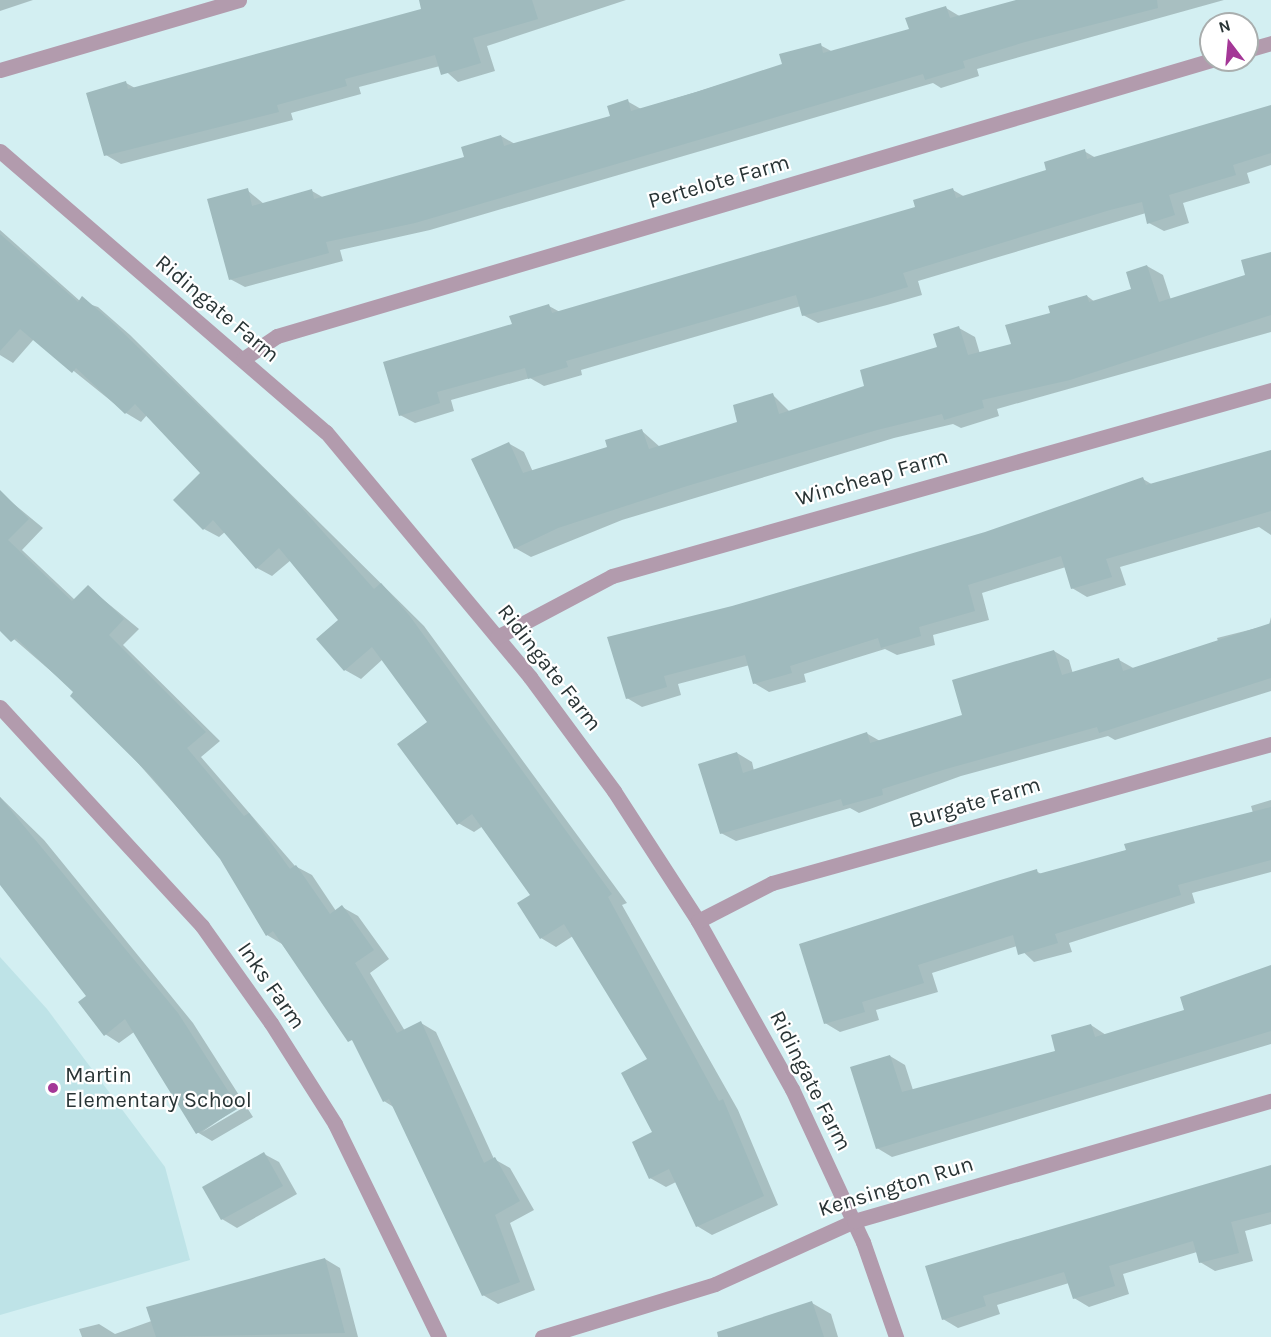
<!DOCTYPE html>
<html>
<head>
<meta charset="utf-8">
<style>
  body { margin:0 }
  #map { position:relative; width:1271px; height:1337px; overflow:hidden; background:#d3eff2; font-family:Karla,sans-serif }
  div>[style] { position:absolute }
  .built>* { inset:0; background:#bee3e7 }
  .shadow>* { inset:0; background:#0003 }
  .building>* { inset:0; background:#9fbabd }
  .street>* { height:15px; margin:-7.5px; padding:0 7.5px; transform-origin:7.5px; border-radius:7.5px; background:#b29bad }
  .dots>* { width:16px; height:16px; translate:-50% -50%; box-sizing:border-box; border:3px solid #fff; border-radius:50% }
  span { translate:-50% -50%; white-space:nowrap; text-align:center; line-height:1.15; -webkit-text-stroke:4.5px #fff; paint-order:stroke }
  .street-label { font-size:22px; color:#293435 }
  .poi-label { font-size:22px; color:#293435 }
  .left { translate:0 -50%; text-align:left }
  .north { position:absolute; left:1199px; top:12px; width:60px; height:60px; box-sizing:border-box; background:#fff; border:2px solid #a9aeae; border-radius:50%; rotate:344deg; font-size:16px; font-weight:700; line-height:24px; text-align:center; color:#293435 }
  .north::after { content:''; display:block; margin:auto; width:21px; height:27px; background:#a43797; clip-path:polygon(50% 0,100% 100%,50% 72%,0 100%) }
</style>
</head>
<body>
<div id="map">
  <div class="built">
    <div style="clip-path:polygon(0 957px,47px 1009px,165px 1167px,190px 1260px,0 1315px)"></div>
  </div>
  <div class="shadow">
    <div style="clip-path:polygon(0 0,33px 0,0 11px)"></div>
    <div style="clip-path:polygon(435px 0,626px 0,487px 46px,495px 71px,458px 82px,440px 66px,359px 87px,361px 94px,291px 113px,293px 120px,121px 164px,106px 155px,126px 83px,135px 88px,423px 10px)"></div>
    <div style="clip-path:polygon(1022px 0,1224px 0,977px 69px,979px 76px,941px 88px,933px 83px,430px 230px,340px 250px,343px 261px,245px 287px,230px 279px,247px 190px,264px 204px,312px 191px,324px 198px,466px 158px,501px 136px,515px 144px,612px 117px,627px 101px,641px 109px,784px 65px,820px 45px,833px 52px,911px 30px,946px 8px,961px 17px)"></div>
    <div style="clip-path:polygon(1271px 107px,1271px 165px,1247px 173px,1250px 183px,1183px 203px,1189px 223px,1164px 231px,1149px 223px,1146px 213px,918px 281px,922px 295px,887px 305px,818px 323px,803px 315px,801px 306px,581px 370px,582px 375px,544px 386px,530px 378px,451px 400px,454px 411px,415px 423px,400px 415px,514px 325px,549px 306px,560px 312px,917px 208px,953px 190px,965px 197px,1048px 171px,1084px 151px,1096px 158px)"></div>
    <div style="clip-path:polygon(0 230px,80px 301px,98px 307px,130px 335px,424px 626px,627px 903px,622px 905px,738px 1110px,778px 1205px,712px 1235px,697px 1226px,676px 1182px,666px 1187px,650px 1178px,654px 1133px,649px 1060px,573px 936px,556px 947px,541px 938px,532px 895px,483px 826px,474px 832px,458px 823px,429px 722px,383px 659px,361px 679px,345px 670px,340px 620px,291px 560px,272px 576px,257px 568px,225px 532px,219px 537px,204px 529px,202px 473px,147px 415px,141px 422px,126px 413px,34px 339px,13px 363px,0 355px)"></div>
    <div style="clip-path:polygon(1271px 253px,1271px 332px,997px 409px,999px 416px,961px 428px,953px 424px,894px 438px,622px 520px,531px 557px,515px 548px,508px 443px,524px 452px,533px 472px,609px 448px,642px 431px,660px 447px,739px 423px,773px 395px,790px 412px,866px 387px,939px 348px,959px 328px,975px 337px,980px 354px,1013px 345px,1052px 314px,1087px 296px,1095px 302px,1133px 290px,1147px 266px,1163px 275px,1171px 300px,1247px 276px)"></div>
    <div style="clip-path:polygon(1271px 451px,1271px 535px,1259px 527px,1120px 567px,1126px 585px,1087px 597px,1072px 588px,1066px 567px,982px 593px,989px 620px,933px 635px,935px 645px,897px 655px,885px 649px,804px 674px,806px 682px,769px 692px,754px 683px,750px 665px,678px 684px,681px 695px,642px 707px,627px 698px,733px 608px,985px 534px,1143px 479px,1153px 485px)"></div>
    <div style="clip-path:polygon(9px 500px,43px 528px,22px 550px,75px 600px,88px 587px,139px 629px,123px 645px,220px 741px,201px 757px,295px 866px,312px 875px,336px 911px,342px 907px,358px 916px,389px 959px,370px 973px,405px 1031px,421px 1023px,436px 1032px,494px 1159px,510px 1168px,534px 1210px,510px 1223px,535px 1290px,498px 1304px,483px 1295px,395px 1108px,384px 1101px,356px 1045px,282px 944px,267px 935px,222px 858px,75px 692px,0 627px,0 509px)"></div>
    <div style="clip-path:polygon(1271px 617px,1271px 691px,1115px 740px,1108px 736px,961px 776px,859px 813px,850px 808px,736px 841px,721px 833px,737px 753px,752px 762px,754px 771px,866px 733px,880px 741px,964px 716px,1054px 651px,1069px 660px,1073px 674px,1119px 660px,1135px 669px,1219px 644px,1217px 638px,1269px 625px)"></div>
    <div style="clip-path:polygon(0 797px,44px 840px,193px 1023px,244px 1103px,202px 1132px,246px 1106px,253px 1117px,212px 1141px,197px 1132px,134px 1032px,119px 1043px,105px 1034px,88px 996px,0 884px)"></div>
    <div style="clip-path:polygon(1271px 800px,1271px 872px,1192px 893px,1195px 903px,1069px 943px,1072px 952px,1034px 962px,1017px 946px,932px 973px,938px 992px,876px 1010px,879px 1020px,840px 1032px,825px 1023px,1036px 871px,1043px 875px,1253px 813px,1251px 806px)"></div>
    <div style="clip-path:polygon(1271px 967px,1271px 1044px,892px 1157px,877px 1148px,890px 1056px,905px 1065px,913px 1090px,1057px 1052px,1091px 1025px,1106px 1035px,1186px 1011px)"></div>
    <div style="clip-path:polygon(264px 1154px,279px 1162px,297px 1194px,237px 1228px,222px 1219px)"></div>
    <div style="clip-path:polygon(1271px 1168px,1271px 1224px,1245px 1231px,1253px 1261px,1215px 1271px,1200px 1262px,1197px 1252px,1123px 1274px,1129px 1294px,1089px 1307px,1074px 1298px,1069px 1283px,997px 1305px,1000px 1314px,958px 1328px,943px 1319px,927px 1267px)"></div>
    <div style="clip-path:polygon(325px 1259px,340px 1268px,358px 1337px,82px 1337px,79px 1329px,99px 1324px,115px 1334px)"></div>
    <div style="clip-path:polygon(812px 1303px,831px 1314px,838px 1337px,728px 1337px)"></div>
  </div>
  <div class="building">
    <div style="clip-path:polygon(419px 0,532px 0,538px 19px,473px 38px,481px 63px,441px 75px,435px 55px,345px 79px,347px 86px,277px 105px,279px 112px,104px 156px,86px 93px,126px 81px,128px 89px,421px 9px)"></div>
    <div style="clip-path:polygon(1016px 0,1157px 0,1158px 8px,1025px 42px,963px 61px,965px 68px,925px 80px,923px 74px,415px 223px,326px 242px,329px 253px,229px 280px,207px 199px,248px 188px,252px 206px,312px 189px,314px 199px,464px 157px,461px 147px,501px 135px,504px 146px,610px 116px,607px 106px,628px 99px,631px 111px,696px 92px,782px 64px,779px 54px,821px 43px,823px 53px,909px 29px,905px 18px,946px 6px,950px 18px)"></div>
    <div style="clip-path:polygon(1271px 105px,1271px 153px,1233px 165px,1236px 175px,1169px 195px,1175px 215px,1147px 224px,1142px 202px,1110px 210px,903px 273px,908px 287px,871px 298px,802px 316px,796px 295px,566px 361px,568px 367px,528px 379px,525px 368px,437px 392px,440px 403px,399px 416px,383px 362px,512px 324px,509px 316px,549px 304px,552px 313px,915px 207px,913px 200px,953px 188px,956px 198px,1046px 170px,1044px 162px,1085px 149px,1087px 159px)"></div>
    <div style="clip-path:polygon(0 234px,78px 302px,82px 296px,114px 324px,284px 488px,374px 589px,381px 583px,409px 615px,612px 894px,608px 897px,719px 1101px,723px 1099px,764px 1196px,696px 1227px,669px 1169px,649px 1179px,632px 1142px,652px 1132px,621px 1073px,647px 1059px,564px 924px,540px 939px,517px 903px,530px 895px,472px 814px,457px 825px,397px 744px,427px 722px,372px 647px,344px 671px,316px 639px,338px 620px,279px 548px,256px 569px,213px 520px,203px 530px,173px 500px,200px 473px,135px 404px,125px 414px,76px 368px,72px 373px,20px 329px,0 351px)"></div>
    <div style="clip-path:polygon(1271px 252px,1271px 315px,1070px 380px,982px 400px,984px 408px,944px 420px,942px 414px,877px 430px,687px 486px,558px 528px,514px 549px,471px 459px,509px 442px,523px 473px,607px 447px,605px 440px,642px 429px,649px 449px,737px 422px,733px 405px,773px 393px,779px 414px,864px 386px,860px 370px,937px 347px,933px 334px,959px 326px,968px 355px,1011px 344px,1005px 325px,1050px 313px,1048px 306px,1087px 295px,1089px 302px,1131px 289px,1126px 272px,1147px 265px,1159px 302px,1245px 275px,1241px 260px)"></div>
    <div style="clip-path:polygon(1271px 450px,1271px 511px,1106px 559px,1112px 577px,1071px 589px,1061px 556px,968px 585px,975px 611px,919px 627px,921px 636px,881px 648px,878px 638px,790px 666px,792px 673px,753px 684px,745px 655px,664px 676px,667px 687px,626px 699px,607px 637px,732px 606px,985px 532px,1143px 477px,1146px 485px)"></div>
    <div style="clip-path:polygon(0 490px,29px 519px,8px 540px,72px 601px,88px 585px,124px 619px,109px 635px,206px 732px,187px 748px,244px 816px,249px 813px,290px 869px,296px 865px,330px 914px,342px 905px,374px 950px,355px 963px,397px 1033px,421px 1021px,484px 1163px,495px 1157px,520px 1201px,495px 1215px,520px 1282px,482px 1296px,389px 1099px,383px 1102px,352px 1040px,348px 1042px,273px 931px,266px 936px,220px 859px,152px 777px,70px 696px,73px 692px,16px 638px,11px 642px,0 631px)"></div>
    <div style="clip-path:polygon(1271px 623px,1271px 678px,1099px 733px,1097px 727px,946px 769px,882px 789px,883px 795px,843px 806px,841px 799px,720px 834px,698px 764px,737px 752px,743px 773px,867px 732px,870px 743px,962px 715px,952px 680px,1054px 650px,1062px 675px,1119px 658px,1123px 671px)"></div>
    <div style="clip-path:polygon(0 797px,178px 1013px,239px 1108px,196px 1134px,125px 1019px,104px 1036px,78px 1002px,86px 996px,0 885px)"></div>
    <div style="clip-path:polygon(1271px 807px,1271px 860px,1178px 885px,1181px 895px,1055px 934px,1058px 943px,1018px 955px,1013px 935px,918px 965px,924px 983px,862px 1002px,865px 1012px,824px 1024px,799px 944px,997px 881px,1037px 869px,1038px 874px,1126px 850px,1124px 844px)"></div>
    <div style="clip-path:polygon(1271px 965px,1271px 1031px,876px 1149px,850px 1067px,890px 1055px,902px 1092px,1055px 1051px,1051px 1035px,1091px 1024px,1095px 1037px,1184px 1010px,1180px 997px)"></div>
    <div style="clip-path:polygon(264px 1152px,283px 1186px,221px 1220px,202px 1187px)"></div>
    <div style="clip-path:polygon(1271px 1165px,1271px 1212px,1231px 1222px,1239px 1253px,1199px 1263px,1193px 1241px,1109px 1266px,1115px 1286px,1073px 1299px,1064px 1272px,983px 1296px,986px 1306px,942px 1320px,925px 1266px)"></div>
    <div style="clip-path:polygon(325px 1258px,345px 1333px,156px 1337px,146px 1307px)"></div>
    <div style="clip-path:polygon(812px 1301px,824px 1337px,718px 1337px,717px 1332px)"></div>
  </div>
  <div class="street">
    <div style="left:1247px;top:50px;width:25px;rotate:-16deg"></div>
    <div style="left:0;top:70px;width:249px;rotate:-16.3deg"></div>
    <div style="left:0;top:151px;width:430px;rotate:40.8deg"></div>
    <div style="left:326px;top:432px;width:319px;rotate:50.2deg"></div>
    <div style="left:530px;top:677px;width:142px;rotate:53.6deg"></div>
    <div style="left:614px;top:791px;width:155px;rotate:57.1deg"></div>
    <div style="left:698px;top:921px;width:193px;rotate:60.8deg"></div>
    <div style="left:792px;top:1089px;width:169px;rotate:65.1deg"></div>
    <div style="left:863px;top:1242px;width:101px;rotate:70.8deg"></div>
    <div style="left:243px;top:359px;width:41px;rotate:-34.1deg"></div>
    <div style="left:277px;top:336px;width:975px;rotate:-16.45deg"></div>
    <div style="left:497px;top:637px;width:130px;rotate:-27.9deg"></div>
    <div style="left:612px;top:576px;width:685px;rotate:-15.76deg"></div>
    <div style="left:0;top:707px;width:298px;rotate:47.3deg"></div>
    <div style="left:202px;top:926px;width:119px;rotate:54.6deg"></div>
    <div style="left:271px;top:1023px;width:120px;rotate:57.6deg"></div>
    <div style="left:335px;top:1124px;width:237px;rotate:64deg"></div>
    <div style="left:698px;top:921px;width:83px;rotate:-27.2deg"></div>
    <div style="left:772px;top:883px;width:518px;rotate:-15.57deg"></div>
    <div style="left:542px;top:1337px;width:181px;rotate:-17deg"></div>
    <div style="left:715px;top:1284px;width:153px;rotate:-24.4deg"></div>
    <div style="left:854px;top:1221px;width:434px;rotate:-16.1deg"></div>
  </div>
  <div class="dots">
    <div style="left:53px;top:1088px;background:#a43797"></div>
  </div>
  <div class="street-label">
    <span style="left:719px;top:182px;rotate:-16deg">Pertelote Farm</span>
    <span style="left:217px;top:309px;rotate:40deg">Ridingate Farm</span>
    <span style="left:872px;top:478px;rotate:-16deg">Wincheap Farm</span>
    <span style="left:549px;top:668px;rotate:52deg">Ridingate Farm</span>
    <span style="left:975px;top:803px;rotate:-16deg">Burgate Farm</span>
    <span style="left:271px;top:986px;rotate:55deg">Inks Farm</span>
    <span style="left:810px;top:1081px;rotate:63deg">Ridingate Farm</span>
    <span style="left:896px;top:1187px;rotate:-17deg">Kensington Run</span>
  </div>
  <div class="poi-label">
    <span class="left" style="left:65px;top:1088px">Martin<br>Elementary School</span>
  </div>
  <div class="north">N</div>
</div>
</body>
</html>
